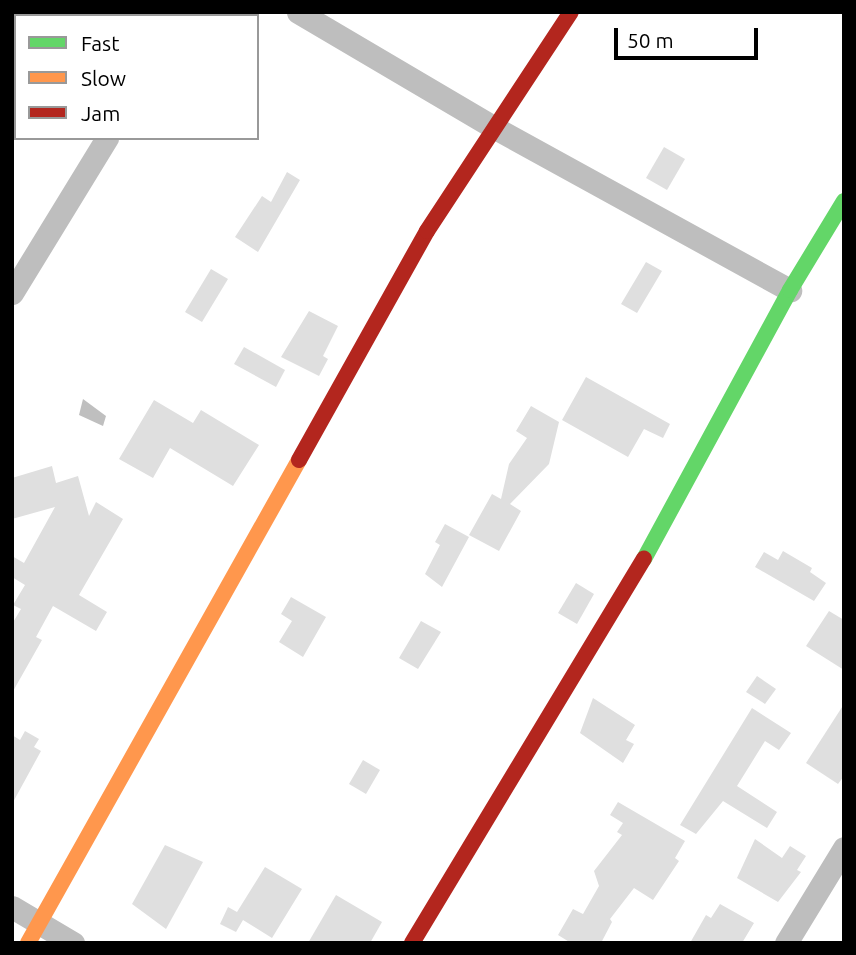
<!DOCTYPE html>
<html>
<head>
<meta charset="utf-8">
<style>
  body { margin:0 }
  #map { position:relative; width:856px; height:955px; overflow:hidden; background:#fff; font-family:Ubuntu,sans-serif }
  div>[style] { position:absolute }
  .water>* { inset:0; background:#bfbfbf }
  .building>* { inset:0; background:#dfdfdf }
  .street>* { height:23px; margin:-11.5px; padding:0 11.5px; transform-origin:11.5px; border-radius:11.5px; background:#bebebe }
  .fast>* { height:16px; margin:-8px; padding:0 8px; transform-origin:8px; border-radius:8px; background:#63d668 }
  .slow>* { height:16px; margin:-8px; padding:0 8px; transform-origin:8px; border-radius:8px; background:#ff974d }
  .jam>* { height:16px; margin:-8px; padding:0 8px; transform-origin:8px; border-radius:8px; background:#b3261e }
  span { translate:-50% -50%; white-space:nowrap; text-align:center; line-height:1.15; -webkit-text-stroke:5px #fff; paint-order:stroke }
  .frame { position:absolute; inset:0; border:14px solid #000; pointer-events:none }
  .legend { position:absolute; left:14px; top:14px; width:245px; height:126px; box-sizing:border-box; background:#fff; border:2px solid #999; margin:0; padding:9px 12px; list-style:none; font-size:21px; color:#000 }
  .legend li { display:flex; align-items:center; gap:14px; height:35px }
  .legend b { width:35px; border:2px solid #999 }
  .scale { position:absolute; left:614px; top:28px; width:144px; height:32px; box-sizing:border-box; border:4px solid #000; border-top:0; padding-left:9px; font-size:21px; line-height:24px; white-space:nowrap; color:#000; -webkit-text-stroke:5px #fff; paint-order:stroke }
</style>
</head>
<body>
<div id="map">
  <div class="water">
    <div style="clip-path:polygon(83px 399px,106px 416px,103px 426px,79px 415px)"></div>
  </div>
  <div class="building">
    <div style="clip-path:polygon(664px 147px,685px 159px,667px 190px,646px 178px)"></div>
    <div style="clip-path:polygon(287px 172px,300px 180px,258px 252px,235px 237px,262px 196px,271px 202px)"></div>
    <div style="clip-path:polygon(646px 262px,662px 271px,637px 313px,621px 304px)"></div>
    <div style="clip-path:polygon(211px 269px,228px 279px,202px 322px,185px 312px)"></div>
    <div style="clip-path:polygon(309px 311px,338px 326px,323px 356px,328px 359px,319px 376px,281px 357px)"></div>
    <div style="clip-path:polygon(244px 347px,285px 370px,276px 387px,234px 364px)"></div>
    <div style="clip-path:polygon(586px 377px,670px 424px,663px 438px,644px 429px,628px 457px,562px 420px)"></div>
    <div style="clip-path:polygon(154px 400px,193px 423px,201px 410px,259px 445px,233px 486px,170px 448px,153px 478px,119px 459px)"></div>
    <div style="clip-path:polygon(531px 406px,559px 422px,549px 464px,510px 504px,521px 511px,499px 551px,469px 535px,492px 494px,501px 499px,509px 464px,527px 438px,516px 431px)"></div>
    <div style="clip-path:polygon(52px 466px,56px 483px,78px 476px,89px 516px,96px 502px,123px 519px,79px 595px,107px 612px,96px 631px,53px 606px,36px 637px,42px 640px,12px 693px,12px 624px,21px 609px,13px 605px,25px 585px,12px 577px,12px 556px,24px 563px,55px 507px,12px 519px,12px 478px)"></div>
    <div style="clip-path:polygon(445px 524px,469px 537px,442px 587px,425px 574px,440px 545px,435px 542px)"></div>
    <div style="clip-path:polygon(783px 551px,812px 568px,810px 572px,826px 583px,814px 601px,755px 567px,764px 552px,778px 560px)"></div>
    <div style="clip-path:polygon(576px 583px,594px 594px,577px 624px,558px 613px)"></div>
    <div style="clip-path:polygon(291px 597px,326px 617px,303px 657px,279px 642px,292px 621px,281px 614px)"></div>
    <div style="clip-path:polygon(829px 611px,844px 620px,844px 670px,806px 646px)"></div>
    <div style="clip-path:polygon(421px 621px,441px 632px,418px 669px,399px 658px)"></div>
    <div style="clip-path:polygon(757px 676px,776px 689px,765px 704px,746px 692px)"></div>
    <div style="clip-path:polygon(593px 698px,635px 725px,626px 740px,634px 744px,623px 763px,580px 733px)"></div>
    <div style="clip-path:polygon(844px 704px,844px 776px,838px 784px,806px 763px)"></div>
    <div style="clip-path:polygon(752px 708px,791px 733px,779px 750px,765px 741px,737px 786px,777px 812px,767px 828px,723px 801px,696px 834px,680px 825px)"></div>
    <div style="clip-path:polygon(25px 731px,39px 739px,34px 747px,41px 751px,12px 804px,12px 735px,20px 740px)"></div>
    <div style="clip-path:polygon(363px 760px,380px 770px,366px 794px,349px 784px)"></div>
    <div style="clip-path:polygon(618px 802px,685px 841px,675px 858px,679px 861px,653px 900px,634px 888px,610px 919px,612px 922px,601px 943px,571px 943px,558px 935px,573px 909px,583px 914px,599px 886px,594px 871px,622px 835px,617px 832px,623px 823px,610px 815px)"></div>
    <div style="clip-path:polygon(755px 839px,782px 858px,790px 846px,806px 856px,797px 870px,801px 872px,778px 902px,737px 878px)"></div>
    <div style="clip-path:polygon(165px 845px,203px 862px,166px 929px,132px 904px)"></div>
    <div style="clip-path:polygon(265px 867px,302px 889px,272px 938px,243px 920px,236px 932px,220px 924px,228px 907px,237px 912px)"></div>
    <div style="clip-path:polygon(336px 895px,382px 922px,370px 943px,308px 943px)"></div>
    <div style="clip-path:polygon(720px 904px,754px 923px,742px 943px,690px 943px,706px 915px,711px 918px)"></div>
  </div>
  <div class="street">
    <div style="left:298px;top:12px;width:229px;rotate:30.5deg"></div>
    <div style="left:495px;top:128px;width:337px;rotate:28.8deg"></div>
    <div style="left:183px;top:16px;width:4px;rotate:-63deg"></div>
    <div style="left:12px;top:293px;width:182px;rotate:-58.5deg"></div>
    <div style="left:12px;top:907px;width:71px;rotate:30.5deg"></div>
    <div style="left:786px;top:943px;width:111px;rotate:-58.6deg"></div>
  </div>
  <div class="fast">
    <div style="left:644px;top:559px;width:306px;rotate:-61.5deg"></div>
    <div style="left:790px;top:290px;width:104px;rotate:-58.8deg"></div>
  </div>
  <div class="slow">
    <div style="left:28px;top:943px;width:554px;rotate:-60.7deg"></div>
  </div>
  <div class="jam">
    <div style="left:299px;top:460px;width:262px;rotate:-60.8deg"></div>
    <div style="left:427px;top:231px;width:262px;rotate:-56.7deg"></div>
    <div style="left:412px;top:943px;width:449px;rotate:-58.9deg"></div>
  </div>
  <div class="frame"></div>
  <ul class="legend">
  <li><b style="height:9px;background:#63d668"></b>Fast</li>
  <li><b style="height:9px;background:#ff974d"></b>Slow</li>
  <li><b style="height:9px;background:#b3261e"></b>Jam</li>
  </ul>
  <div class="scale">50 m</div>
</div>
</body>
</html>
